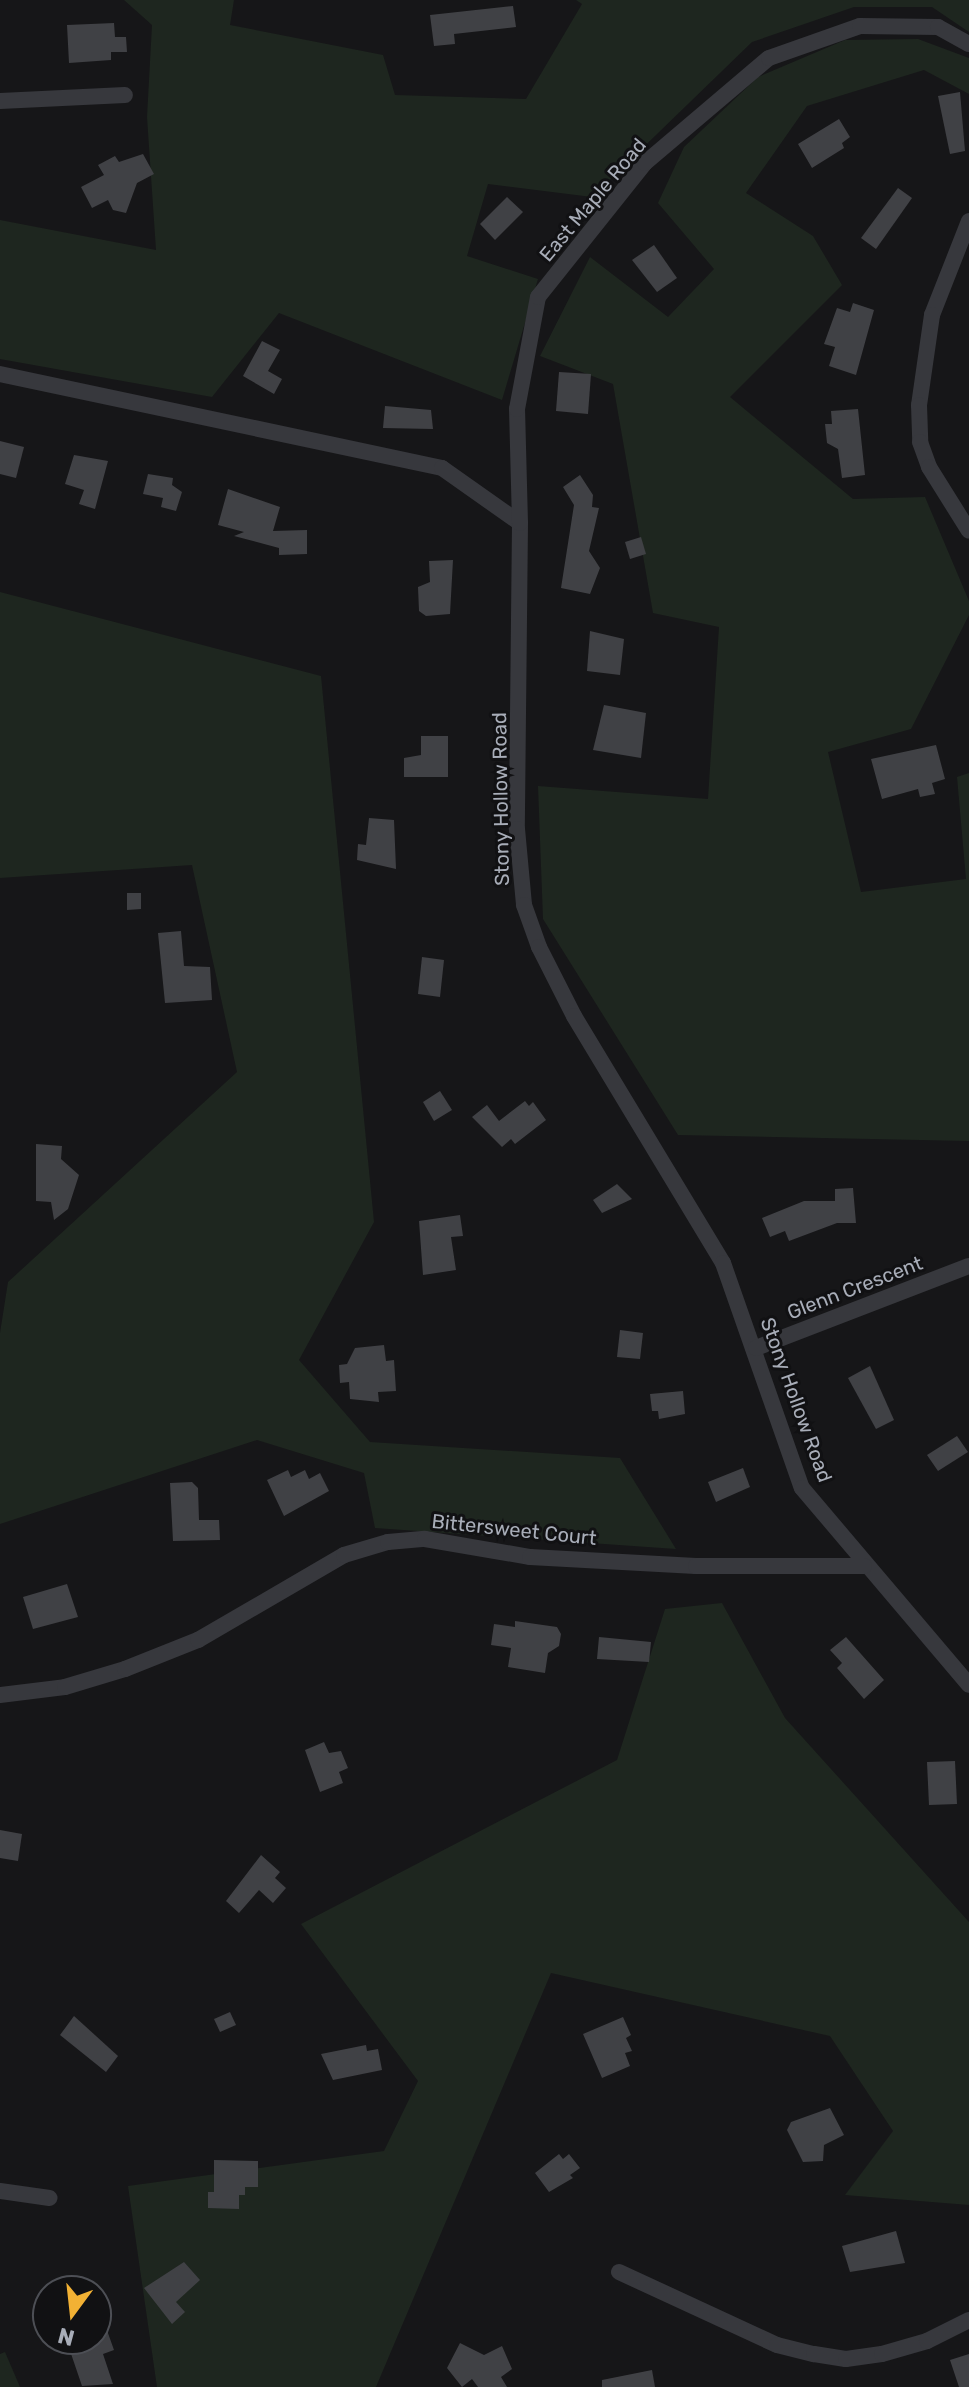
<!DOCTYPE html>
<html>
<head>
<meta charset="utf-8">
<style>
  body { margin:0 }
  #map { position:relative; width:969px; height:2387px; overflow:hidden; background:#161618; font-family:Rubik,sans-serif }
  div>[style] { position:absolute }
  .green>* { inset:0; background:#1e261f }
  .building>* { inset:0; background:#404145 }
  .minor>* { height:16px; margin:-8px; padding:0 8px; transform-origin:8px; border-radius:8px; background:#37383d }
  span { translate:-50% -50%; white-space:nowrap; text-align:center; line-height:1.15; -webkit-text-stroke:6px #111113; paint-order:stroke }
  .street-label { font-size:20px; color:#a8adb8 }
  .north { position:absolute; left:32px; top:2275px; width:80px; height:80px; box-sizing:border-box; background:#111113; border:2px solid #4d4f55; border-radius:50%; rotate:195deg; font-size:22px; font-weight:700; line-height:32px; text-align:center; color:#a8adb8 }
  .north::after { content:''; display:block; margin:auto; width:28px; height:36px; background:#f2b134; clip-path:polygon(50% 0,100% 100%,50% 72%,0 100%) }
</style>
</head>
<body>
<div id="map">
  <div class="green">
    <div style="clip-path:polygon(124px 0,234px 0,230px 25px,383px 55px,395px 95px,526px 99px,582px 4px,576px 0,969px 0,969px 32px,932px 7px,854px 7px,752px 42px,592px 197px,488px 184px,467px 256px,538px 279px,502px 400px,279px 313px,212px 397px,0 359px,0 220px,156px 250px,147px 117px,152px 25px)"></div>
    <div style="clip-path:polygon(918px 39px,969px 58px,969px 94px,924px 70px,807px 106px,746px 193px,813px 236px,842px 285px,730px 397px,853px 499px,925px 497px,969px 601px,969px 615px,911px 729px,828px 752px,861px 892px,966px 879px,957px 777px,969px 773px,969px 1141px,678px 1135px,543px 919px,538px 786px,708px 799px,719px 627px,653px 613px,613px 384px,540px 356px,590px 257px,668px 317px,714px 269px,658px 203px,684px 147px,758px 77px,845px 40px)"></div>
    <div style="clip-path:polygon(0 592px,321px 676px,374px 1222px,299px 1360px,370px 1442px,620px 1458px,676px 1549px,375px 1528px,364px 1473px,257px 1440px,0 1524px,0 1333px,8px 1282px,237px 1072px,192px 865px,0 878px)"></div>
    <div style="clip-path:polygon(722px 1603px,785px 1718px,969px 1922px,969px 2205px,845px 2195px,893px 2131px,830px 2036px,551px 1973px,376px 2387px,157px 2387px,128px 2186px,384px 2151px,418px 2081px,301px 1924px,617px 1760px,665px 1609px)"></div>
    <div style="clip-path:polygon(5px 2352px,20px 2387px,0 2387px,0 2354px)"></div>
  </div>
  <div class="building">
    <div style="clip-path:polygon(513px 6px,516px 27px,454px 34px,455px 44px,434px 46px,430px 15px)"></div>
    <div style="clip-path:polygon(114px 23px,115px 37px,126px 37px,127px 52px,111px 52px,111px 60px,69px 63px,67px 25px)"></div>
    <div style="clip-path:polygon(960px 92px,965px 151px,950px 154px,938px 96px)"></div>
    <div style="clip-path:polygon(839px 119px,850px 137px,842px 143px,844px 148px,812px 168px,798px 144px)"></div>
    <div style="clip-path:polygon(143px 154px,154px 174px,137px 183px,126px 213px,113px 210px,108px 200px,92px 208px,81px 187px,104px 175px,98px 165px,115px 156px,119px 162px)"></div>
    <div style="clip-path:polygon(898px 188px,912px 198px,876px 249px,861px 238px)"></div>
    <div style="clip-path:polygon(507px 197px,523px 212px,495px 240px,480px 224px)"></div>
    <div style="clip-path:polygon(654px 245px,677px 278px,657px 292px,632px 260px)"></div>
    <div style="clip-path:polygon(853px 303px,874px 310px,856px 375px,829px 366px,835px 347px,824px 344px,837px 308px,850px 312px)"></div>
    <div style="clip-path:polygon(262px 341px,280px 350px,268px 371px,282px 379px,274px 394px,243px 376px)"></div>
    <div style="clip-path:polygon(559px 372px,591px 374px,588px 414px,556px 411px)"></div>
    <div style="clip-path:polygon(385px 406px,431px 410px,433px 429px,383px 428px)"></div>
    <div style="clip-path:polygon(858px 409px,865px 475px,842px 478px,838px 449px,827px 443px,825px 424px,832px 424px,831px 411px)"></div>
    <div style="clip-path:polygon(0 441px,24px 447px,16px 478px,0 474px)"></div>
    <div style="clip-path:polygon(74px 455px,108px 461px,95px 509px,79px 504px,84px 490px,65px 484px)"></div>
    <div style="clip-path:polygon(148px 474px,173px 478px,172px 485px,182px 492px,176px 511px,161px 507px,163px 498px,143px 494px)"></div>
    <div style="clip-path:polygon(580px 475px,593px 495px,592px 507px,599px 508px,589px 551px,600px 568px,590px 594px,561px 588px,574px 505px,563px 487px)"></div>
    <div style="clip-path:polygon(228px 489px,280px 507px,273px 531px,307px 530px,307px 554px,279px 555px,279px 548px,234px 536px,244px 532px,218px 525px)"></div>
    <div style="clip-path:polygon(641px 537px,646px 554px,630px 559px,625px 542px)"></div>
    <div style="clip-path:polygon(453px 560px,450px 614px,426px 616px,419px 611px,418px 587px,430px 582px,429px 561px)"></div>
    <div style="clip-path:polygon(590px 631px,624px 639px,620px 675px,587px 671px)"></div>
    <div style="clip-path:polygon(604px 705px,646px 713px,641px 758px,593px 750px)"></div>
    <div style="clip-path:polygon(421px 736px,448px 736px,448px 777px,404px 777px,404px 758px,421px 755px)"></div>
    <div style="clip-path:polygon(936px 745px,945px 779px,932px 783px,935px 794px,920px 797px,918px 789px,882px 799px,871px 759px)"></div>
    <div style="clip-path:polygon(369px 818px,394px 820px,396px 869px,357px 860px,358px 844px,366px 845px)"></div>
    <div style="clip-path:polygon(127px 893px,141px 893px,141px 909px,127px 910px)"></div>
    <div style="clip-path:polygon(181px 931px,184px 966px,210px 967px,212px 1000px,165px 1003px,158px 933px)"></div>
    <div style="clip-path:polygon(422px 957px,444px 960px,440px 997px,418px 994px)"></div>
    <div style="clip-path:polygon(440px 1091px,452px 1110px,434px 1121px,423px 1102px)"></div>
    <div style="clip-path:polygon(525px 1101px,529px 1106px,533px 1102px,546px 1120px,515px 1144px,511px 1139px,502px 1147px,472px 1117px,487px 1105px,499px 1121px)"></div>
    <div style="clip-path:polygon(36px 1144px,62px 1146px,61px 1159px,79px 1175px,68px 1209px,54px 1220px,51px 1202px,36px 1201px)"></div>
    <div style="clip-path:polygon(617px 1184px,632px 1199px,602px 1213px,593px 1200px)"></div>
    <div style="clip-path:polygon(853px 1188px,856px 1223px,837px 1223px,789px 1241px,785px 1231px,770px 1237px,762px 1218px,804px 1201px,835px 1201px,835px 1189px)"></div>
    <div style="clip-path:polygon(460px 1215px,463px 1236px,451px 1237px,456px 1270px,423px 1275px,419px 1221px)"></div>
    <div style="clip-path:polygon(620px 1330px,643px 1333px,640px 1359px,617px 1357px)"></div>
    <div style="clip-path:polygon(384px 1345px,386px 1361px,394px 1360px,396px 1391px,378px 1392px,379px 1402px,350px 1399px,349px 1382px,340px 1383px,339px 1365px,347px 1364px,355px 1348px)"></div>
    <div style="clip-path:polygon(870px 1366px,894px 1420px,876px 1429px,848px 1378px)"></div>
    <div style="clip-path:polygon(683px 1391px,685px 1414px,659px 1419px,658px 1411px,652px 1411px,650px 1394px)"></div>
    <div style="clip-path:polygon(957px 1436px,968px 1452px,938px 1471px,927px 1455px)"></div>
    <div style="clip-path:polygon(743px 1468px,750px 1487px,716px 1502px,708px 1482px)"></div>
    <div style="clip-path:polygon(288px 1470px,291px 1477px,305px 1470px,309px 1479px,320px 1473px,329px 1491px,284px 1516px,267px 1480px)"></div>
    <div style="clip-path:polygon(192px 1482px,198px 1488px,199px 1520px,219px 1520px,220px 1540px,173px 1541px,170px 1483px)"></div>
    <div style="clip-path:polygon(67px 1584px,78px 1617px,33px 1629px,23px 1597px)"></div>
    <div style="clip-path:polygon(515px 1621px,557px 1627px,561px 1634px,559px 1646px,548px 1653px,545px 1673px,508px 1667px,511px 1648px,491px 1645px,494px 1624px,515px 1627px)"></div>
    <div style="clip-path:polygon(599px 1637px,651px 1642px,649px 1662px,597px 1659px)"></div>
    <div style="clip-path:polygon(846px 1637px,884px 1680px,864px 1699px,837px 1668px,842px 1663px,830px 1650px)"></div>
    <div style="clip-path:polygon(324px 1742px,329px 1753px,341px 1751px,348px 1768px,339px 1772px,343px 1783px,320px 1792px,305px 1750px)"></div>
    <div style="clip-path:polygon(955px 1761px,957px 1804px,929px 1805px,927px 1762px)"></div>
    <div style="clip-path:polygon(0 1830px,22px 1834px,18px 1861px,0 1858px)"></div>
    <div style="clip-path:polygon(261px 1855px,280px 1872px,275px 1878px,286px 1888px,273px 1903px,259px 1890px,239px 1913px,226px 1901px)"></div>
    <div style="clip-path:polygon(230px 2012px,236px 2025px,220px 2032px,214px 2019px)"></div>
    <div style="clip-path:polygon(74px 2016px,118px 2056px,106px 2072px,60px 2035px)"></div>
    <div style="clip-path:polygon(623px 2017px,631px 2035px,626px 2038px,632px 2051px,625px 2053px,630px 2066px,602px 2078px,583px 2034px)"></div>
    <div style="clip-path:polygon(366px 2045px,367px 2051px,378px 2049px,382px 2070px,333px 2080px,321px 2054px)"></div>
    <div style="clip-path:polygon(830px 2108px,844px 2135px,824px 2145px,823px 2161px,803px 2162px,787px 2130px,791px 2122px)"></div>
    <div style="clip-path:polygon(559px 2154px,563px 2159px,569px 2154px,580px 2168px,570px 2175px,573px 2178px,549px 2192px,535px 2173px)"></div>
    <div style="clip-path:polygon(214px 2160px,258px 2161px,258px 2187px,245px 2187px,245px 2195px,239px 2195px,239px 2209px,208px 2208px,208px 2192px,214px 2192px)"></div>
    <div style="clip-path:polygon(896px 2231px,905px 2263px,850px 2272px,842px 2246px)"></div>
    <div style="clip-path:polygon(184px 2262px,200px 2280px,176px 2302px,185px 2312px,172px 2324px,144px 2288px)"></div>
    <div style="clip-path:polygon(98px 2305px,114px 2350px,103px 2354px,113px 2384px,82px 2386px,66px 2339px,96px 2339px)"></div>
    <div style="clip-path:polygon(460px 2343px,484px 2355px,502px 2346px,512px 2369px,501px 2377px,507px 2387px,478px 2387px,472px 2379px,462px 2387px,447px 2368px)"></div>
    <div style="clip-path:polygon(969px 2354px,969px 2387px,959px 2387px,950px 2360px)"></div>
    <div style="clip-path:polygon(652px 2370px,655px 2387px,602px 2387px,602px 2380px)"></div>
  </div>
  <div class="minor">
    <div style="left:0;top:101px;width:125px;rotate:-2.7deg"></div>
    <div style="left:969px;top:221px;width:101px;rotate:111.5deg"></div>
    <div style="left:932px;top:315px;width:91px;rotate:98.2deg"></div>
    <div style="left:919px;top:405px;width:37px;rotate:88deg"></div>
    <div style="left:920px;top:442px;width:27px;rotate:70deg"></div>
    <div style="left:929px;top:467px;width:75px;rotate:58deg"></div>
    <div style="left:0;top:374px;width:452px;rotate:12deg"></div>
    <div style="left:442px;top:468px;width:95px;rotate:35.2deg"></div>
    <div style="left:520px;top:523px;width:306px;rotate:90.6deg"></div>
    <div style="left:517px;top:829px;width:76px;rotate:84.7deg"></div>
    <div style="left:524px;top:905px;width:45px;rotate:70.3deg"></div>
    <div style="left:539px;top:947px;width:77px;rotate:63.1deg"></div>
    <div style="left:574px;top:1016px;width:288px;rotate:58.9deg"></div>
    <div style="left:723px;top:1263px;width:238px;rotate:70.7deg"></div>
    <div style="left:802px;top:1488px;width:258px;rotate:49.7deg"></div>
    <div style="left:520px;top:523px;width:114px;rotate:-91.5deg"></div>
    <div style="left:517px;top:409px;width:114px;rotate:-79.4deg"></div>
    <div style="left:538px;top:297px;width:171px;rotate:-51.4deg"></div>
    <div style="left:645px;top:163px;width:162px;rotate:-40.3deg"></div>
    <div style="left:769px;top:58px;width:96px;rotate:-19.4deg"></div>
    <div style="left:860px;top:26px;width:78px;rotate:0.7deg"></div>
    <div style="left:938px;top:27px;width:35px;rotate:29deg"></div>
    <div style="left:756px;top:1348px;width:228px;rotate:-21.1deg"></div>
    <div style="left:0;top:1695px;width:65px;rotate:-7deg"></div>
    <div style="left:65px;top:1687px;width:63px;rotate:-16.7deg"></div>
    <div style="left:125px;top:1669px;width:79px;rotate:-21.7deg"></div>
    <div style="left:198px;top:1640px;width:169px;rotate:-30.2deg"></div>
    <div style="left:344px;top:1555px;width:46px;rotate:-16.5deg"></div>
    <div style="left:388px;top:1542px;width:37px;rotate:-5deg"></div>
    <div style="left:425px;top:1539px;width:107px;rotate:9.7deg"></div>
    <div style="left:530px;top:1557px;width:166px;rotate:3.1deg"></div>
    <div style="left:696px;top:1566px;width:168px"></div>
    <div style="left:0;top:2191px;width:50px;rotate:8deg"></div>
    <div style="left:619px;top:2272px;width:174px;rotate:24.8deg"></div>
    <div style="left:777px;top:2345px;width:38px;rotate:14deg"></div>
    <div style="left:814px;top:2354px;width:32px;rotate:9deg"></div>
    <div style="left:846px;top:2359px;width:36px;rotate:-8deg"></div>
    <div style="left:882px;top:2354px;width:47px;rotate:-16.1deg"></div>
    <div style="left:927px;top:2341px;width:47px;rotate:-26.6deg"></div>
  </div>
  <div class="street-label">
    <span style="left:593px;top:200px;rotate:-50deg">East Maple Road</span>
    <span style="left:501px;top:799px;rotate:-91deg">Stony Hollow Road</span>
    <span style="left:855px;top:1288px;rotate:-21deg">Glenn Crescent</span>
    <span style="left:796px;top:1400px;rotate:70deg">Stony Hollow Road</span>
    <span style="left:514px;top:1530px;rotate:6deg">Bittersweet Court</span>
  </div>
  <div class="north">N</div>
</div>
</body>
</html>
